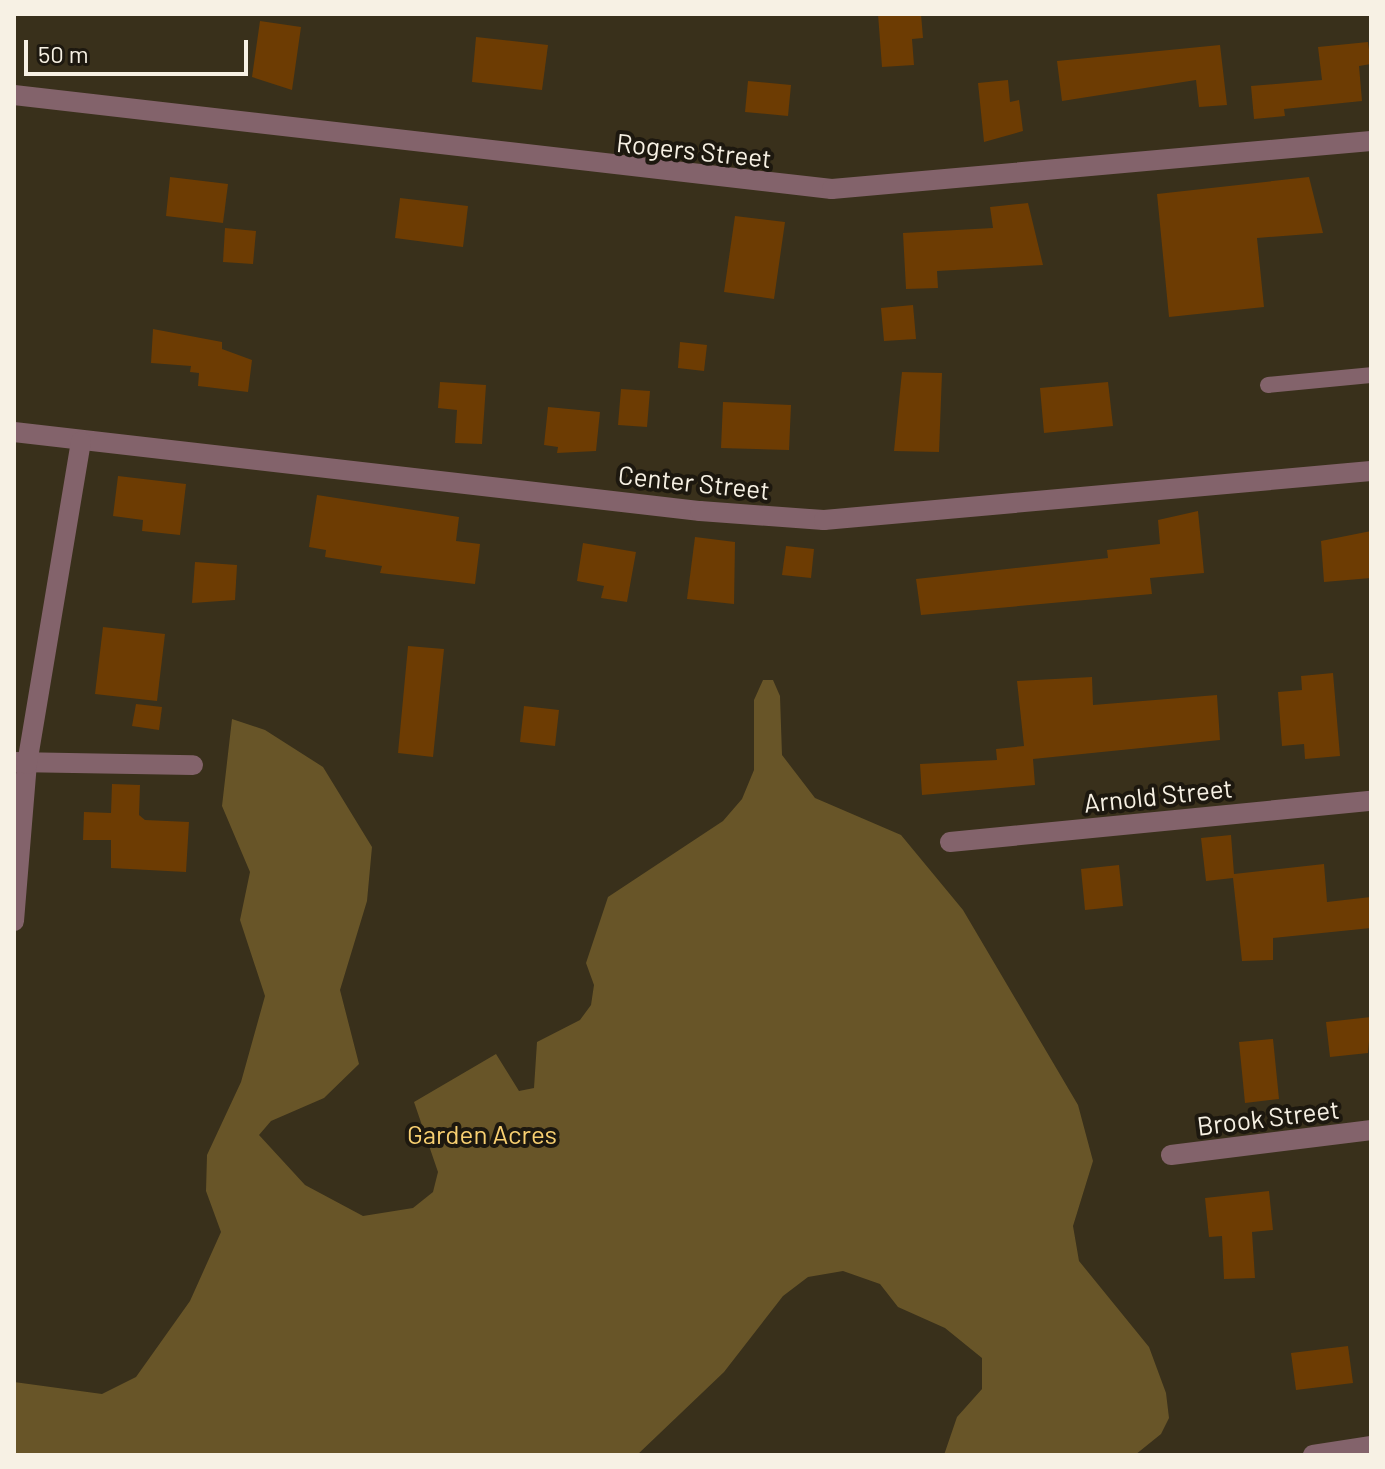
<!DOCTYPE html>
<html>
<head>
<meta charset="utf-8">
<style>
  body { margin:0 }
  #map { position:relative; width:1385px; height:1469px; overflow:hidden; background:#39301b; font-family:Barlow,sans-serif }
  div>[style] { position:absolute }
  .green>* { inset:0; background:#685528 }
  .building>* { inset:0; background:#6d3c03 }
  .service>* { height:16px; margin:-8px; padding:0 8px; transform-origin:8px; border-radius:8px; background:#83636b }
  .minor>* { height:20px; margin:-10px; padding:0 10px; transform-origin:10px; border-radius:10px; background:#83636b }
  span { translate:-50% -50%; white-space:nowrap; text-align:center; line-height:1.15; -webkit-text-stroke:8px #1d180f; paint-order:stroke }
  .street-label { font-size:26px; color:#f7f1e4 }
  .park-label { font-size:26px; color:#f9d071 }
  .frame { position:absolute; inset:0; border:16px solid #f7f1e4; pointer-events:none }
  .scale { position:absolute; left:24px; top:40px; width:224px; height:36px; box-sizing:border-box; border:4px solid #f7f1e4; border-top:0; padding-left:10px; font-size:24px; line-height:28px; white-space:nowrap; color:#f7f1e4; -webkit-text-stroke:6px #1d180f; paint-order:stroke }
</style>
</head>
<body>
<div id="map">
  <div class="green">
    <div style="clip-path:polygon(763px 680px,773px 680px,780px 696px,782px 755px,815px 798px,901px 835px,963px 910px,1078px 1105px,1093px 1161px,1073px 1226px,1079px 1261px,1149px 1347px,1166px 1393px,1169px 1418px,1161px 1434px,1135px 1455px,944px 1455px,957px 1417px,982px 1389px,982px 1358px,945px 1328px,898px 1307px,880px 1284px,843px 1271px,808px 1277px,783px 1296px,724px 1372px,637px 1455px,14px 1455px,14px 1382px,102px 1394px,136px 1377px,190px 1301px,221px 1232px,206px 1191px,207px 1155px,241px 1082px,265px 996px,240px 920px,250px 872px,222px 806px,232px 719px,265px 730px,323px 767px,372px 847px,367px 901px,340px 990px,359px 1064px,324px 1098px,271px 1121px,259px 1135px,305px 1185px,363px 1216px,413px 1208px,433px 1192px,438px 1172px,414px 1102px,496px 1054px,519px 1091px,534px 1088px,537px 1042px,580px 1020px,591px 1005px,594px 985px,586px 963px,608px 897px,723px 821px,742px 799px,754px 770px,754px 700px)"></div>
  </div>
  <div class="building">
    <div style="clip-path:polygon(878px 14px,921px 14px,923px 38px,912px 39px,914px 65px,882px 67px)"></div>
    <div style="clip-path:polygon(260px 21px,301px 27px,292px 90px,252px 77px)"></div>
    <div style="clip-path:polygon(476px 37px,548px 45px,542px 90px,472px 82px)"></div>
    <div style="clip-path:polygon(1368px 42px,1371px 64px,1359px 66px,1362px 101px,1284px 109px,1285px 116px,1254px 119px,1251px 86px,1322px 80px,1318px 47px)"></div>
    <div style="clip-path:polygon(1220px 45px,1227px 105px,1199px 107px,1196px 80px,1062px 101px,1057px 61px)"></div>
    <div style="clip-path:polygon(1008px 80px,1010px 102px,1019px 100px,1023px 131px,984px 142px,978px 83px)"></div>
    <div style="clip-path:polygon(748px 81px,791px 85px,788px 116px,745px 112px)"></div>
    <div style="clip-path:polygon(170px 177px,228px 184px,223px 223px,166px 216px)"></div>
    <div style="clip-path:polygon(1309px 177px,1323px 233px,1257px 238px,1264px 307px,1169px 317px,1157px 194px)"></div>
    <div style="clip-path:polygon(400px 198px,468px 206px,463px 247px,395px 238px)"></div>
    <div style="clip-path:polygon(1028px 203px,1043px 265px,937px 271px,938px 288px,906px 289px,903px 233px,993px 228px,990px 207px)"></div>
    <div style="clip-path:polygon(735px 216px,785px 222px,774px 299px,724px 292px)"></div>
    <div style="clip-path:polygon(225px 228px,256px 231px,253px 264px,223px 262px)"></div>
    <div style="clip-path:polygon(913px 305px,916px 339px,884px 341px,881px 308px)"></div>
    <div style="clip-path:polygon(153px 329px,222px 342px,222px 349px,252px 360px,248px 392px,198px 386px,199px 373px,190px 372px,191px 366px,151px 363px)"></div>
    <div style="clip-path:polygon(680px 342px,707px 345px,704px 371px,678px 368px)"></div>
    <div style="clip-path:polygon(902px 372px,942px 373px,939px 452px,894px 451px)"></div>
    <div style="clip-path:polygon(440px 382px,486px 385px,482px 444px,455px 443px,457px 410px,438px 408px)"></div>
    <div style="clip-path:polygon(1108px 382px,1113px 426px,1044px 433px,1040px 388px)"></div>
    <div style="clip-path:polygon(621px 389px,650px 391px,647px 427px,618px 425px)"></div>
    <div style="clip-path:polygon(723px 402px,791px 405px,789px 450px,721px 448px)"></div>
    <div style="clip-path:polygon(548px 407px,600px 412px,596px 451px,557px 453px,558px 447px,544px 445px)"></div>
    <div style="clip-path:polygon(118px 476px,186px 484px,180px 535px,142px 531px,143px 520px,113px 516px)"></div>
    <div style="clip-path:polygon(317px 495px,459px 517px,456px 541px,480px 544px,475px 584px,380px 573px,382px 566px,325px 557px,326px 550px,309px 547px)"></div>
    <div style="clip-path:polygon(1198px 511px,1204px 573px,1150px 578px,1152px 594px,921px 615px,916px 579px,1108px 558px,1107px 550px,1160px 544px,1158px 520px)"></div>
    <div style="clip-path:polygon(1371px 531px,1371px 578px,1324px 582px,1321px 541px)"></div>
    <div style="clip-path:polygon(695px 537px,735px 542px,734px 604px,687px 599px)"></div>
    <div style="clip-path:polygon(583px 543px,636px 552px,627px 602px,601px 598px,604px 586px,577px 581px)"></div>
    <div style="clip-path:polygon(786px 546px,814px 549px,811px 578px,782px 575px)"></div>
    <div style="clip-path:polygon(195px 562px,237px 565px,235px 600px,192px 603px)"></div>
    <div style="clip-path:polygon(103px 627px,165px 634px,157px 701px,95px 694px)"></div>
    <div style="clip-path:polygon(408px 646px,444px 649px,433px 757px,398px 753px)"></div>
    <div style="clip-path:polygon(1333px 673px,1340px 756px,1305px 759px,1304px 744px,1282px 746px,1278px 692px,1302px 690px,1301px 676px)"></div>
    <div style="clip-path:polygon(1092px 677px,1093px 705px,1217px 695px,1220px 740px,1033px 759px,1035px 785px,922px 795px,920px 764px,997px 760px,996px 749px,1024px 746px,1017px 681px)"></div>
    <div style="clip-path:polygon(136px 704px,162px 707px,159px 730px,132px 726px)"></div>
    <div style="clip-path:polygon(524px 706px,559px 710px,555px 746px,520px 742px)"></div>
    <div style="clip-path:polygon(112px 784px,140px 785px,139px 815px,145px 820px,189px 822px,186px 872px,111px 868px,111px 840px,83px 840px,84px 812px,111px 813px)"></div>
    <div style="clip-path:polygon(1231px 835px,1234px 874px,1324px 864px,1327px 902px,1371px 897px,1371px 928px,1273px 938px,1273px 960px,1242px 961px,1233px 878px,1206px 881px,1201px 838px)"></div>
    <div style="clip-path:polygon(1119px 865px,1123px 906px,1085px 910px,1081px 869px)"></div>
    <div style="clip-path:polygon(1371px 1017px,1368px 1053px,1330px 1057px,1326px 1022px)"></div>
    <div style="clip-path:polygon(1273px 1039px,1279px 1099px,1245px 1103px,1239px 1042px)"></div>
    <div style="clip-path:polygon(1269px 1191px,1273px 1230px,1252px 1232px,1255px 1278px,1224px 1279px,1222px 1236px,1209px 1237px,1205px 1198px)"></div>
    <div style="clip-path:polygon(1348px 1346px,1353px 1383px,1296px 1390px,1291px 1353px)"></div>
  </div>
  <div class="service">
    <div style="left:1268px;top:385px;width:103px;rotate:-5.5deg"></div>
  </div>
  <div class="minor">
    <div style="left:14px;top:95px;width:823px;rotate:6.56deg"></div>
    <div style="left:832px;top:189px;width:541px;rotate:-5.09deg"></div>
    <div style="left:14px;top:432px;width:691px;rotate:6.57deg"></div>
    <div style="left:700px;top:511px;width:124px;rotate:4.2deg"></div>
    <div style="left:824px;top:520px;width:549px;rotate:-5.12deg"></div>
    <div style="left:14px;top:762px;width:179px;rotate:1deg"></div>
    <div style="left:950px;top:842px;width:423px;rotate:-5.6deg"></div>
    <div style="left:14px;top:921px;width:158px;rotate:-85.3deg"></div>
    <div style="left:27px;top:764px;width:327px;rotate:-80.5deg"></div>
    <div style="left:1171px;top:1155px;width:202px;rotate:-7.1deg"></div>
    <div style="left:1313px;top:1455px;width:59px;rotate:-8.8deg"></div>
  </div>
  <div class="street-label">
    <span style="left:694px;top:150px;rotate:6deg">Rogers Street</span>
    <span style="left:694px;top:482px;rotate:6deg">Center Street</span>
    <span style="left:1158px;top:795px;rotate:-6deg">Arnold Street</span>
    <span style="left:1268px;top:1117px;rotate:-7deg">Brook Street</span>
  </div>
  <div class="park-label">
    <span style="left:482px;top:1134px">Garden Acres</span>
  </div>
  <div class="frame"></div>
  <div class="scale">50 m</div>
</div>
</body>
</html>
